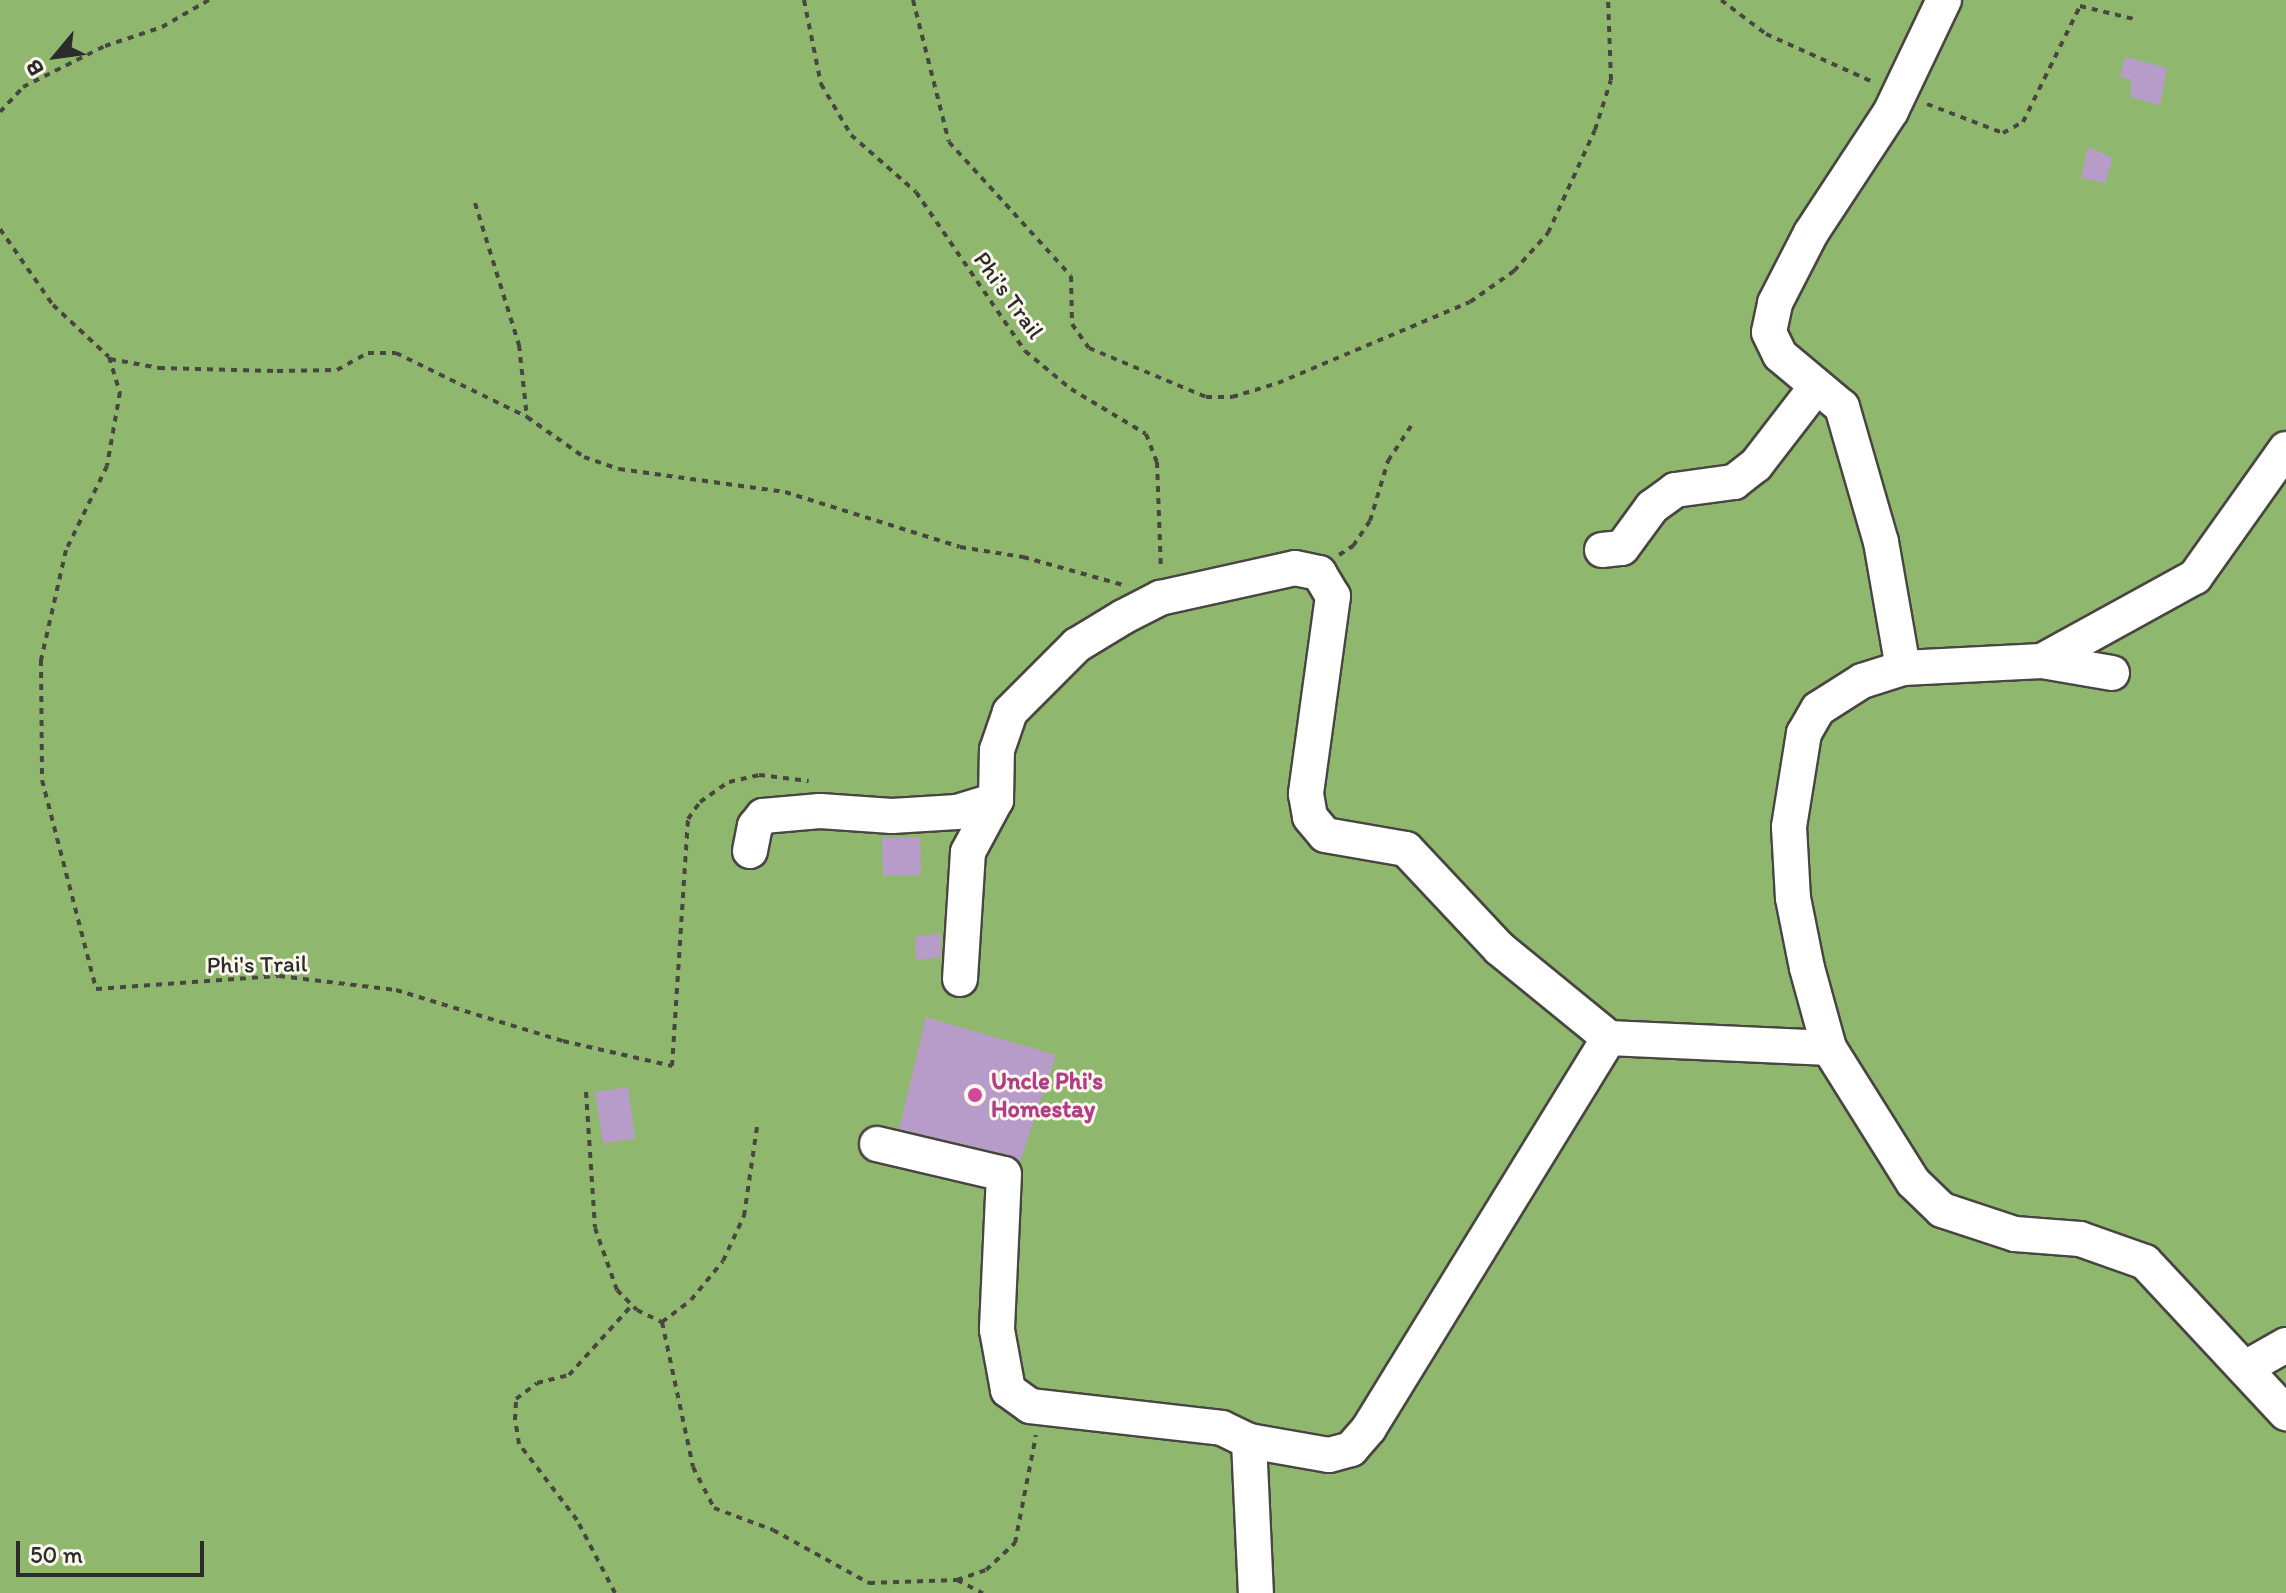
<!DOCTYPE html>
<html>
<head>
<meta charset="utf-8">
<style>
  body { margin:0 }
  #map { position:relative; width:2286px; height:1593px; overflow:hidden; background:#f2dbbd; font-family:Itim,sans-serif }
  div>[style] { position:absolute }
  .forest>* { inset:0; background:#8fb86e }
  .building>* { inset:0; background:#b79cc9 }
  .path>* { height:4px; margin-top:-2px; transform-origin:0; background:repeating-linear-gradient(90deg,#494541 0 6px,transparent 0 12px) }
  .roads { filter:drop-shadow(2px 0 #494541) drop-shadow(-2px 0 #494541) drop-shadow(0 2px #494541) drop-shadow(0 -2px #494541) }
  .minor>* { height:34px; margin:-17px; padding:0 17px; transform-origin:17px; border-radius:17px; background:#fff }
  .dots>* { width:22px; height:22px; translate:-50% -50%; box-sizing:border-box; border:4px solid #fbf7ec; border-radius:50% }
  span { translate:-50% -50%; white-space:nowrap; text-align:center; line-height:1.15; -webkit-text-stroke:6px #fbf7ec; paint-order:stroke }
  .street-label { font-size:24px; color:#2b2b2b }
  .hotel-label { font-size:24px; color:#b23c85; font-weight:700 }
  .left { translate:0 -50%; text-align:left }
  .north { position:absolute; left:16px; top:16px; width:80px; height:80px; -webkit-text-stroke:6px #fbf7ec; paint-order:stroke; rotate:241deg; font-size:22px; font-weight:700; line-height:32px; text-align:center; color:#2b2b2b }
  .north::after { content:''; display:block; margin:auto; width:28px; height:36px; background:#2b2b2b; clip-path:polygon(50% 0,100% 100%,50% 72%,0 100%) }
  .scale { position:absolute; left:16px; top:1541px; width:188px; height:36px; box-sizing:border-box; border:4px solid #2b2b2b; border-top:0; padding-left:10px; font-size:24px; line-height:28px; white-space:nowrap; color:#2b2b2b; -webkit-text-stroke:6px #fbf7ec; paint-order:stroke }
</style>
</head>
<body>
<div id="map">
  <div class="forest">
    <div style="clip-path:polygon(0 0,2286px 0,2286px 1593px,0 1593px)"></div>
  </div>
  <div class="building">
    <div style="clip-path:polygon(2125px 57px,2167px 68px,2160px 105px,2131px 97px,2131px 79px,2120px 77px)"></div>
    <div style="clip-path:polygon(2088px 147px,2113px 158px,2105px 183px,2081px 178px)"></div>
    <div style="clip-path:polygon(920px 837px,921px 875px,883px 876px,882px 838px)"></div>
    <div style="clip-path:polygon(941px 934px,941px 957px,916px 960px,915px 937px)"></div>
    <div style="clip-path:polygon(926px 1017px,1056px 1055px,1020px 1162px,1009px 1155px,899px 1129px)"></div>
    <div style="clip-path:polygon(628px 1087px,635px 1139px,603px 1143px,595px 1092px)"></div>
  </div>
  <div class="path">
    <div style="left:804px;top:0;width:86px;rotate:78.6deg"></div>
    <div style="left:821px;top:84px;width:59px;rotate:59.5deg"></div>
    <div style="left:851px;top:135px;width:86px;rotate:41.2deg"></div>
    <div style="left:916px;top:192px;width:193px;rotate:55.6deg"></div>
    <div style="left:1025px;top:351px;width:60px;rotate:39.6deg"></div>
    <div style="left:1071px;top:389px;width:87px;rotate:31deg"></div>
    <div style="left:1146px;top:434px;width:30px;rotate:69deg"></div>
    <div style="left:1157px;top:462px;width:108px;rotate:87.9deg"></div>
    <div style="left:913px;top:0;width:146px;rotate:75.8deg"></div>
    <div style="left:949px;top:142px;width:181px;rotate:47.7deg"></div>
    <div style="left:1071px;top:276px;width:48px;rotate:88.8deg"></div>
    <div style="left:1072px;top:324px;width:29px;rotate:55deg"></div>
    <div style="left:1089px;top:348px;width:127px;rotate:22.7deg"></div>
    <div style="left:1206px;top:397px;width:26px"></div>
    <div style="left:1232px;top:397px;width:48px;rotate:-16.9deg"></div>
    <div style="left:1278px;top:383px;width:208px;rotate:-22.9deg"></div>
    <div style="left:1470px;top:302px;width:54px;rotate:-35.2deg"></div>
    <div style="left:1514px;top:271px;width:51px;rotate:-48.2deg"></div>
    <div style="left:1548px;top:233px;width:113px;rotate:-65.5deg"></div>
    <div style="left:1595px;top:130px;width:52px;rotate:-72.3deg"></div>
    <div style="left:1611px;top:80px;width:80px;rotate:-92.1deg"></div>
    <div style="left:1721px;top:0;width:56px;rotate:37.1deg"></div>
    <div style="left:1766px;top:34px;width:120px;rotate:24.2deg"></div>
    <div style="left:1927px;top:104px;width:81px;rotate:20.9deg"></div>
    <div style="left:2003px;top:133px;width:23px;rotate:-29deg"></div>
    <div style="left:2023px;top:122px;width:129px;rotate:-63.8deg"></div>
    <div style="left:2080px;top:6px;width:56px;rotate:13.5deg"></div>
    <div style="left:0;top:112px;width:34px;rotate:-47deg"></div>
    <div style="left:23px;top:87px;width:92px;rotate:-26.6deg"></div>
    <div style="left:105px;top:46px;width:60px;rotate:-18.4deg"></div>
    <div style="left:162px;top:27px;width:54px;rotate:-29.9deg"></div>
    <div style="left:475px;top:203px;width:149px;rotate:72.8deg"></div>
    <div style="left:519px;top:345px;width:72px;rotate:83.7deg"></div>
    <div style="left:0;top:229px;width:93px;rotate:55.1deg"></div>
    <div style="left:53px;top:305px;width:76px;rotate:42.9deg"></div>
    <div style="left:109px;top:357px;width:37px;rotate:73deg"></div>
    <div style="left:120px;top:392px;width:75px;rotate:100deg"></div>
    <div style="left:107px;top:466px;width:93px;rotate:116deg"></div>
    <div style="left:66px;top:550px;width:113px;rotate:102.8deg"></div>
    <div style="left:41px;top:660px;width:120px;rotate:89.5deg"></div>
    <div style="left:42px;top:780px;width:216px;rotate:75.5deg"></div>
    <div style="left:96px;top:989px;width:183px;rotate:-4.1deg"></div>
    <div style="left:279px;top:976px;width:118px;rotate:6.8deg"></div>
    <div style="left:396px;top:990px;width:175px;rotate:17deg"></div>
    <div style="left:563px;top:1041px;width:112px;rotate:12.9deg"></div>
    <div style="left:672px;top:1066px;width:248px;rotate:-86.3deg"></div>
    <div style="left:688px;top:819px;width:21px;rotate:-55deg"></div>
    <div style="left:700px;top:802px;width:35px;rotate:-35deg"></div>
    <div style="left:729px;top:782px;width:31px;rotate:-13deg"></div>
    <div style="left:759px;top:775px;width:50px;rotate:6.8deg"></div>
    <div style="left:110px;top:359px;width:50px;rotate:10.4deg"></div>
    <div style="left:159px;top:368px;width:118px;rotate:1.5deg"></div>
    <div style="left:277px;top:371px;width:60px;rotate:-1deg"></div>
    <div style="left:337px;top:370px;width:35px;rotate:-29deg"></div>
    <div style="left:368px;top:353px;width:28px"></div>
    <div style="left:396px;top:353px;width:146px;rotate:26deg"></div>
    <div style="left:527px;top:417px;width:70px;rotate:35.1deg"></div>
    <div style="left:584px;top:457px;width:37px;rotate:19deg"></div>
    <div style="left:619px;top:469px;width:168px;rotate:7.9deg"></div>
    <div style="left:785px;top:492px;width:183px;rotate:17.4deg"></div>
    <div style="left:960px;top:547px;width:64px;rotate:9deg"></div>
    <div style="left:1023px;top:557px;width:104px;rotate:15.6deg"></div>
    <div style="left:1339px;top:555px;width:17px;rotate:-33deg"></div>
    <div style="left:1353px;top:546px;width:30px;rotate:-56deg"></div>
    <div style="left:1370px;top:521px;width:63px;rotate:-73.3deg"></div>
    <div style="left:1388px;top:461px;width:42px;rotate:-56.7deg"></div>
    <div style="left:586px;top:1092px;width:136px;rotate:86.2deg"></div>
    <div style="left:595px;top:1228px;width:66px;rotate:70.5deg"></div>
    <div style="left:617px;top:1290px;width:28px;rotate:45deg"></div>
    <div style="left:637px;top:1310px;width:28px;rotate:26deg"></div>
    <div style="left:662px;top:1322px;width:148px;rotate:77.9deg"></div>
    <div style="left:693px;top:1467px;width:46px;rotate:62.9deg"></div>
    <div style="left:714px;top:1508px;width:63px;rotate:20.4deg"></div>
    <div style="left:773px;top:1530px;width:110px;rotate:28.9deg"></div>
    <div style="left:869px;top:1583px;width:88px;rotate:-2deg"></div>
    <div style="left:957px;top:1580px;width:31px;rotate:-19deg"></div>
    <div style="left:986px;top:1570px;width:40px;rotate:-43deg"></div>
    <div style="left:1015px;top:1543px;width:110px;rotate:-79deg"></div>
    <div style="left:662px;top:1322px;width:36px;rotate:-37deg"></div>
    <div style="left:691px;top:1300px;width:50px;rotate:-50.6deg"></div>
    <div style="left:723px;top:1261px;width:50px;rotate:-65deg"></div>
    <div style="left:744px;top:1216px;width:90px;rotate:-81.7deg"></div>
    <div style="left:957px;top:1580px;width:29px;rotate:27deg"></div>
    <div style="left:615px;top:1593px;width:82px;rotate:-117.5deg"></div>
    <div style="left:577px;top:1520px;width:96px;rotate:-127.3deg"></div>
    <div style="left:519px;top:1444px;width:24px;rotate:-99deg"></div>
    <div style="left:515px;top:1420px;width:21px;rotate:-87deg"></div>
    <div style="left:516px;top:1399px;width:26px;rotate:-37deg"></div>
    <div style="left:537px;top:1383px;width:33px;rotate:-14deg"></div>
    <div style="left:569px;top:1375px;width:94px;rotate:-48deg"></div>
  </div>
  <div class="roads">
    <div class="minor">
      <div style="left:1602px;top:550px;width:20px;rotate:-6deg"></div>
      <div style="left:1622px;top:548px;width:51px;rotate:-53.8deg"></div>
      <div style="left:1652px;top:507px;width:29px;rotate:-36deg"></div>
      <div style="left:1675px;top:490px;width:60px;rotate:-7.7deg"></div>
      <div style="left:1734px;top:482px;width:28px;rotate:-38deg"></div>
      <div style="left:1756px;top:465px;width:98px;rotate:-52.4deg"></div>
      <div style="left:2042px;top:661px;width:175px;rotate:-28.8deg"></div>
      <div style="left:2195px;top:577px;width:157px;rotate:-54.6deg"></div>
      <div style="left:1903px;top:668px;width:128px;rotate:-99.9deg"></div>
      <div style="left:1881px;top:542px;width:141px;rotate:-106.1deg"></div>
      <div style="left:1842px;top:407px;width:81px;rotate:-140deg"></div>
      <div style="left:1780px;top:355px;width:25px;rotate:-116deg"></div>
      <div style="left:1769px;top:332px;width:30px;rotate:-78deg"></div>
      <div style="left:1775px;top:303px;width:79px;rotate:-62.8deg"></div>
      <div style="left:1811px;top:233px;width:146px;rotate:-56.7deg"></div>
      <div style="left:1891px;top:111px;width:123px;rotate:-64.5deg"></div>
      <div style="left:2112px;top:673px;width:71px;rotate:-170.3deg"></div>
      <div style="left:2042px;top:661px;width:139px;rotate:177.1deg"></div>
      <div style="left:1903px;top:668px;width:43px;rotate:162.4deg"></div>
      <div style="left:1862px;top:681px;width:52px;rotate:147.5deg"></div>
      <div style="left:1818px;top:709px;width:28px;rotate:120deg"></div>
      <div style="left:1804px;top:733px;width:95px;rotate:99.1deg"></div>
      <div style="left:1789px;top:827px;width:71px;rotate:86.8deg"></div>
      <div style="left:1793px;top:898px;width:71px;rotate:78.7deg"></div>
      <div style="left:1807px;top:968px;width:83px;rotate:74.6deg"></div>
      <div style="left:1829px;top:1048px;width:158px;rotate:57.9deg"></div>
      <div style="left:1913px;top:1182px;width:40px;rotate:44deg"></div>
      <div style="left:1942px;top:1210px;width:77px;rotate:18.2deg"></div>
      <div style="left:2015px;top:1234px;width:65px;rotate:4.4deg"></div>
      <div style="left:2080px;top:1239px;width:69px;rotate:19.5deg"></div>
      <div style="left:2145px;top:1262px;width:207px;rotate:47deg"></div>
      <div style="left:750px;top:851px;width:25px;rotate:-79deg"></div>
      <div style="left:755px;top:826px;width:13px;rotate:-51deg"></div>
      <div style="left:763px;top:816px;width:57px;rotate:-5deg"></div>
      <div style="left:820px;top:811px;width:72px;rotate:4deg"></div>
      <div style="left:892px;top:816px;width:65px;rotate:-3.5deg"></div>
      <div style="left:957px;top:812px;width:41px;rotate:-17.1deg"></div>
      <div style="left:960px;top:979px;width:127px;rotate:-86.4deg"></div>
      <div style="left:968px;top:852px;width:59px;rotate:-61.7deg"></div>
      <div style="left:996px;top:800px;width:50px;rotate:-88.9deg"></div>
      <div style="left:997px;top:750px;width:40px;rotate:-71.1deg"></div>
      <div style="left:1010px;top:712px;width:95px;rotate:-45deg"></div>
      <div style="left:1077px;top:645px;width:54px;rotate:-31.3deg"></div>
      <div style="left:1123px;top:617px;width:42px;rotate:-27.2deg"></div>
      <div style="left:1160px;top:598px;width:138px;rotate:-12.5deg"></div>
      <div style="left:1295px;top:568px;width:25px;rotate:12deg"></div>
      <div style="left:1319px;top:573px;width:27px;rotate:59deg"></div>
      <div style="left:1333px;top:596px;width:200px;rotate:97.8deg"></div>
      <div style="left:1306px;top:794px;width:23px;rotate:80deg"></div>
      <div style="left:1310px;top:817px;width:23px;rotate:50deg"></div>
      <div style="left:1325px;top:835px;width:82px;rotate:9.8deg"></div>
      <div style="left:1406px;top:849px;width:137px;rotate:46.8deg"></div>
      <div style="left:1500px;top:949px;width:141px;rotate:39.2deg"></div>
      <div style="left:877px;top:1144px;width:130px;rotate:13.3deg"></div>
      <div style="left:1004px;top:1174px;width:156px;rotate:92.6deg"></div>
      <div style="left:997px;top:1330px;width:61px;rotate:79.6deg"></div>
      <div style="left:1008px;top:1390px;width:27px;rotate:36deg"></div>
      <div style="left:1030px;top:1406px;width:193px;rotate:6.5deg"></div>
      <div style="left:1222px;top:1428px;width:30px;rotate:26deg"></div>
      <div style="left:1249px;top:1441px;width:81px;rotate:9.9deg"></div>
      <div style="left:1329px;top:1455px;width:23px;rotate:-15deg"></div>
      <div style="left:1351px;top:1449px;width:28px;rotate:-49deg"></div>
      <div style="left:1369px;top:1428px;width:458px;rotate:-58.4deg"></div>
      <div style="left:1609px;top:1038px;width:220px;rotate:2.6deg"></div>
      <div style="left:2247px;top:1367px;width:45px;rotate:-29.4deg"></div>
      <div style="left:1249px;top:1441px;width:152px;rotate:87.4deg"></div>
    </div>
  </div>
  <div class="dots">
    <div style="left:975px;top:1095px;background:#d1479c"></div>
  </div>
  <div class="street-label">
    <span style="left:1009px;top:295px;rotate:54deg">Phi's Trail</span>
    <span style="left:257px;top:964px;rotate:-1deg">Phi's Trail</span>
  </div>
  <div class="hotel-label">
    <span class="left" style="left:991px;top:1095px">Uncle Phi's<br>Homestay</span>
  </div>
  <div class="north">B</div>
  <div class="scale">50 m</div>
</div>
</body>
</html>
